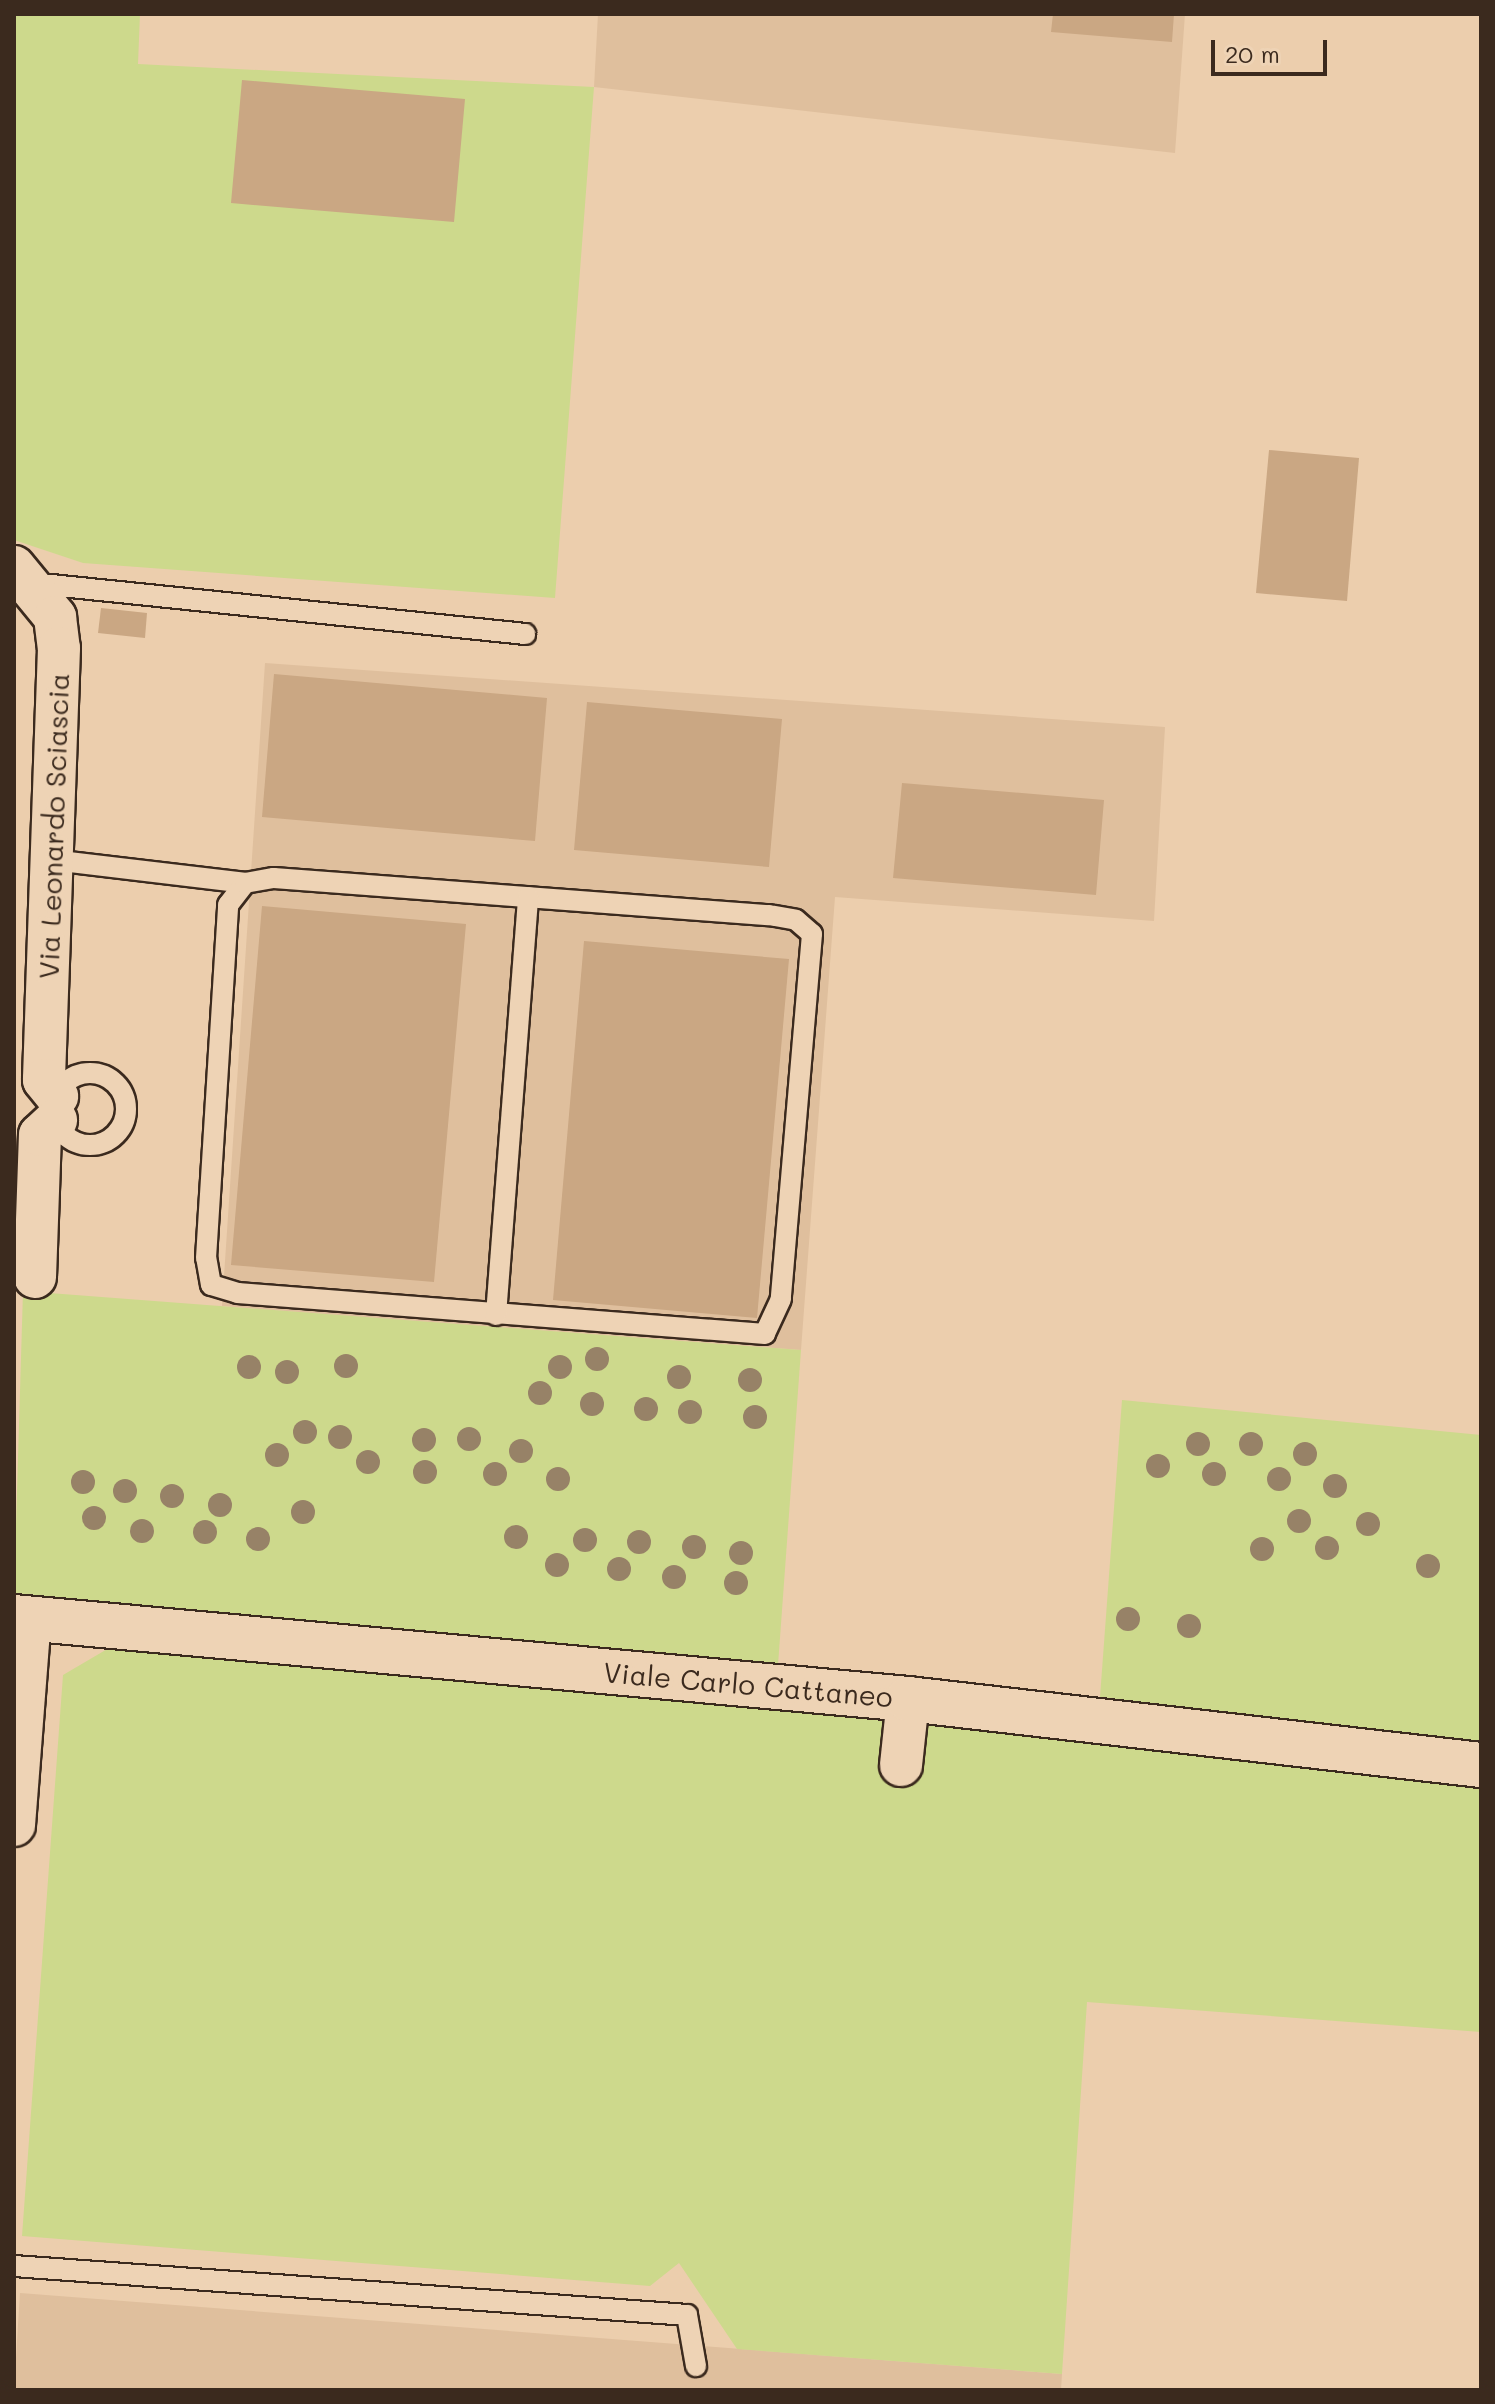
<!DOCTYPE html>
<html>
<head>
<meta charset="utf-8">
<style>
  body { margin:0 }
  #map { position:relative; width:1495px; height:2404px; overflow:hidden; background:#eccead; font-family:Mali,sans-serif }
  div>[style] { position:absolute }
  .built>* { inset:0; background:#dfbf9d }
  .green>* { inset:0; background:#cdd98c }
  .building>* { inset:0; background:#caa783 }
  .roads { filter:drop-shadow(2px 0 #3b2a1e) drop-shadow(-2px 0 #3b2a1e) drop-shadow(0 2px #3b2a1e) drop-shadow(0 -2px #3b2a1e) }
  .service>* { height:20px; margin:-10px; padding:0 10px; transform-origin:10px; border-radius:10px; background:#eed3b5 }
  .service>.ring { margin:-10px; padding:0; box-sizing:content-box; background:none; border:20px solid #eed3b5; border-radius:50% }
  .minor>* { height:42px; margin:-21px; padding:0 21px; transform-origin:21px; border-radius:21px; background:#eed3b5 }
  .tertiary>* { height:44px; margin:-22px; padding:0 22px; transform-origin:22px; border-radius:22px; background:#eed3b5 }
  .trees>* { width:24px; height:24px; margin:-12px; border-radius:50%; background:#978267 }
  span { translate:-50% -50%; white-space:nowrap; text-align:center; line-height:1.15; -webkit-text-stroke:8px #eed3b5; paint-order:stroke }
  .street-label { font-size:28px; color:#3b2a1e }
  .frame { position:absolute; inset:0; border:16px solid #3b2a1e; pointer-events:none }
  .scale { position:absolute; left:1211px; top:40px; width:116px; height:36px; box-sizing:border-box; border:4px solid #3b2a1e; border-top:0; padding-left:10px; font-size:24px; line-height:28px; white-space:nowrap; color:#3b2a1e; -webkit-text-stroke:6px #eed3b5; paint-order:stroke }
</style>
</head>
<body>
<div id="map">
  <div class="built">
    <div style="clip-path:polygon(598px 14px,1185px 14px,1175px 153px,594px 87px)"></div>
    <div style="clip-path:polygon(265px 663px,1165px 727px,1154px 921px,835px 897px,801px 1350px,222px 1306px)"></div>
    <div style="clip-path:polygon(20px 2293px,1062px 2374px,1061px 2390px,14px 2390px)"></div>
  </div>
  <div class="green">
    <div style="clip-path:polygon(14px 14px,140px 14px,138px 64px,594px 87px,555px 598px,83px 563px,14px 540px)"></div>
    <div style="clip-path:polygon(23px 1291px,801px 1350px,778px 1665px,14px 1593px)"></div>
    <div style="clip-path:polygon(1122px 1400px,1481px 1435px,1481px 1744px,1100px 1697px)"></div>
    <div style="clip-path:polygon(109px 1648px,921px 1720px,1481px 1788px,1481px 2032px,1087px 2002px,1062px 2374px,737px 2349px,679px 2263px,650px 2286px,22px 2236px,63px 1675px)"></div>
  </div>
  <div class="building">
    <div style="clip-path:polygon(1053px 14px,1174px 14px,1172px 42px,1051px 32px)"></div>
    <div style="clip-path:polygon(242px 80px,465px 99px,454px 222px,231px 203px)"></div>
    <div style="clip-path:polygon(1269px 450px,1359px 458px,1347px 601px,1256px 593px)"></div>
    <div style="clip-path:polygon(101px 608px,147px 613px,145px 638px,98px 633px)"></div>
    <div style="clip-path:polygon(274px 674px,547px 698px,535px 841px,262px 817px)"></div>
    <div style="clip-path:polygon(587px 702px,782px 719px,769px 867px,574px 850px)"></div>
    <div style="clip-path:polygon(902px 783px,1104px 800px,1096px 895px,893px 878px)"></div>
    <div style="clip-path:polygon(262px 906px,466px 924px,434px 1282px,231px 1265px)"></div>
    <div style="clip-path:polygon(584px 941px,789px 959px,757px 1318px,553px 1300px)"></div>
  </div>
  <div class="roads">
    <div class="service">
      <div style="left:32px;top:583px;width:496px;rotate:5.9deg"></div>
      <div style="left:53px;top:860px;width:193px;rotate:6.8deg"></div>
      <div style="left:274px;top:878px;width:496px;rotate:4.3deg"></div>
      <div style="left:769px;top:915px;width:27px;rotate:10deg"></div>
      <div style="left:796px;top:920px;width:21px;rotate:41deg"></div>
      <div style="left:812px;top:934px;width:366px;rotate:94.9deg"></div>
      <div style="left:781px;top:1299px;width:38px;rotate:115deg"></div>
      <div style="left:765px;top:1334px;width:529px;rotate:-175.55deg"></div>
      <div style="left:238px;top:1293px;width:28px;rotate:-163deg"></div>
      <div style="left:211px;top:1285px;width:27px;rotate:-100deg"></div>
      <div style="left:206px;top:1258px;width:354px;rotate:-86.4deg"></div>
      <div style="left:228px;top:905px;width:28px;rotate:-52deg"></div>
      <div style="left:245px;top:883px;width:29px;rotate:-10deg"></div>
      <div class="ring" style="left:54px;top:1073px;width:52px;height:52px"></div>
      <div style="left:496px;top:1315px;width:419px;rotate:-85.6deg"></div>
      <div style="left:14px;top:2266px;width:675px;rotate:4.16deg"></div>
      <div style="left:687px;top:2315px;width:52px;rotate:80deg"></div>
    </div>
    <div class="minor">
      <div style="left:14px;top:567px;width:65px;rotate:50.6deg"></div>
      <div style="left:55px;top:617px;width:31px;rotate:83deg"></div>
      <div style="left:59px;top:648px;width:432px;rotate:92deg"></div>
      <div style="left:44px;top:1080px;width:21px;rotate:51deg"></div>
      <div style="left:35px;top:1277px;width:142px;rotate:-88deg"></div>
      <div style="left:40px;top:1135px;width:22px;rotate:-43deg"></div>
      <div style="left:901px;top:1765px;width:66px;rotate:-83.9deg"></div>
      <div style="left:14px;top:1825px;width:207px;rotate:-85.6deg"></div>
    </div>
    <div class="tertiary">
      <div style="left:14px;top:1617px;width:898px;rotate:5.24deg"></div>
      <div style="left:908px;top:1699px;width:577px;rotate:6.57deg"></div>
    </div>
  </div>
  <div class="trees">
    <div style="left:597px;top:1359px"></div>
    <div style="left:346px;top:1366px"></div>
    <div style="left:249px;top:1367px"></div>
    <div style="left:560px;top:1367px"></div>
    <div style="left:287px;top:1372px"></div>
    <div style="left:679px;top:1377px"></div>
    <div style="left:750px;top:1380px"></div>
    <div style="left:540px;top:1393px"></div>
    <div style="left:592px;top:1404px"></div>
    <div style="left:646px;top:1409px"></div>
    <div style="left:690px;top:1412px"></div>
    <div style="left:755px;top:1417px"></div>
    <div style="left:305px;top:1432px"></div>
    <div style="left:340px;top:1437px"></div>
    <div style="left:469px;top:1439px"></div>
    <div style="left:424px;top:1440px"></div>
    <div style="left:1198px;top:1444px"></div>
    <div style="left:1251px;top:1444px"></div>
    <div style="left:521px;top:1451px"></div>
    <div style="left:1305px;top:1454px"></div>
    <div style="left:277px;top:1455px"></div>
    <div style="left:368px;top:1462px"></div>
    <div style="left:1158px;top:1466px"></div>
    <div style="left:425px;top:1472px"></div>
    <div style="left:495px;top:1474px"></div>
    <div style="left:1214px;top:1474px"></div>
    <div style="left:558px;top:1479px"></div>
    <div style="left:1279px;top:1479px"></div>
    <div style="left:83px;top:1482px"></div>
    <div style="left:1335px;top:1486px"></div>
    <div style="left:125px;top:1491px"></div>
    <div style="left:172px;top:1496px"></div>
    <div style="left:220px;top:1505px"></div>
    <div style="left:303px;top:1512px"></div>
    <div style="left:94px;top:1518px"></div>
    <div style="left:1299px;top:1521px"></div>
    <div style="left:1368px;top:1524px"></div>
    <div style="left:142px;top:1531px"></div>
    <div style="left:205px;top:1532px"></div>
    <div style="left:516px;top:1537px"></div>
    <div style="left:258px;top:1539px"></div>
    <div style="left:585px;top:1540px"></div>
    <div style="left:639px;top:1542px"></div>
    <div style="left:694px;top:1547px"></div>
    <div style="left:1327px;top:1548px"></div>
    <div style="left:1262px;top:1549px"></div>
    <div style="left:741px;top:1553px"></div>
    <div style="left:557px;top:1565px"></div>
    <div style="left:1428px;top:1566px"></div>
    <div style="left:619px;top:1569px"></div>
    <div style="left:674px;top:1577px"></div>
    <div style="left:736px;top:1583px"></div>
    <div style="left:1128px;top:1619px"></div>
    <div style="left:1189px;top:1626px"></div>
  </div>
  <div class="street-label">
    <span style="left:53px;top:826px;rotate:-88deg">Via Leonardo Sciascia</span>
    <span style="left:748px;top:1684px;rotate:5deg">Viale Carlo Cattaneo</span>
  </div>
  <div class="frame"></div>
  <div class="scale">20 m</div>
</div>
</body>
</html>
